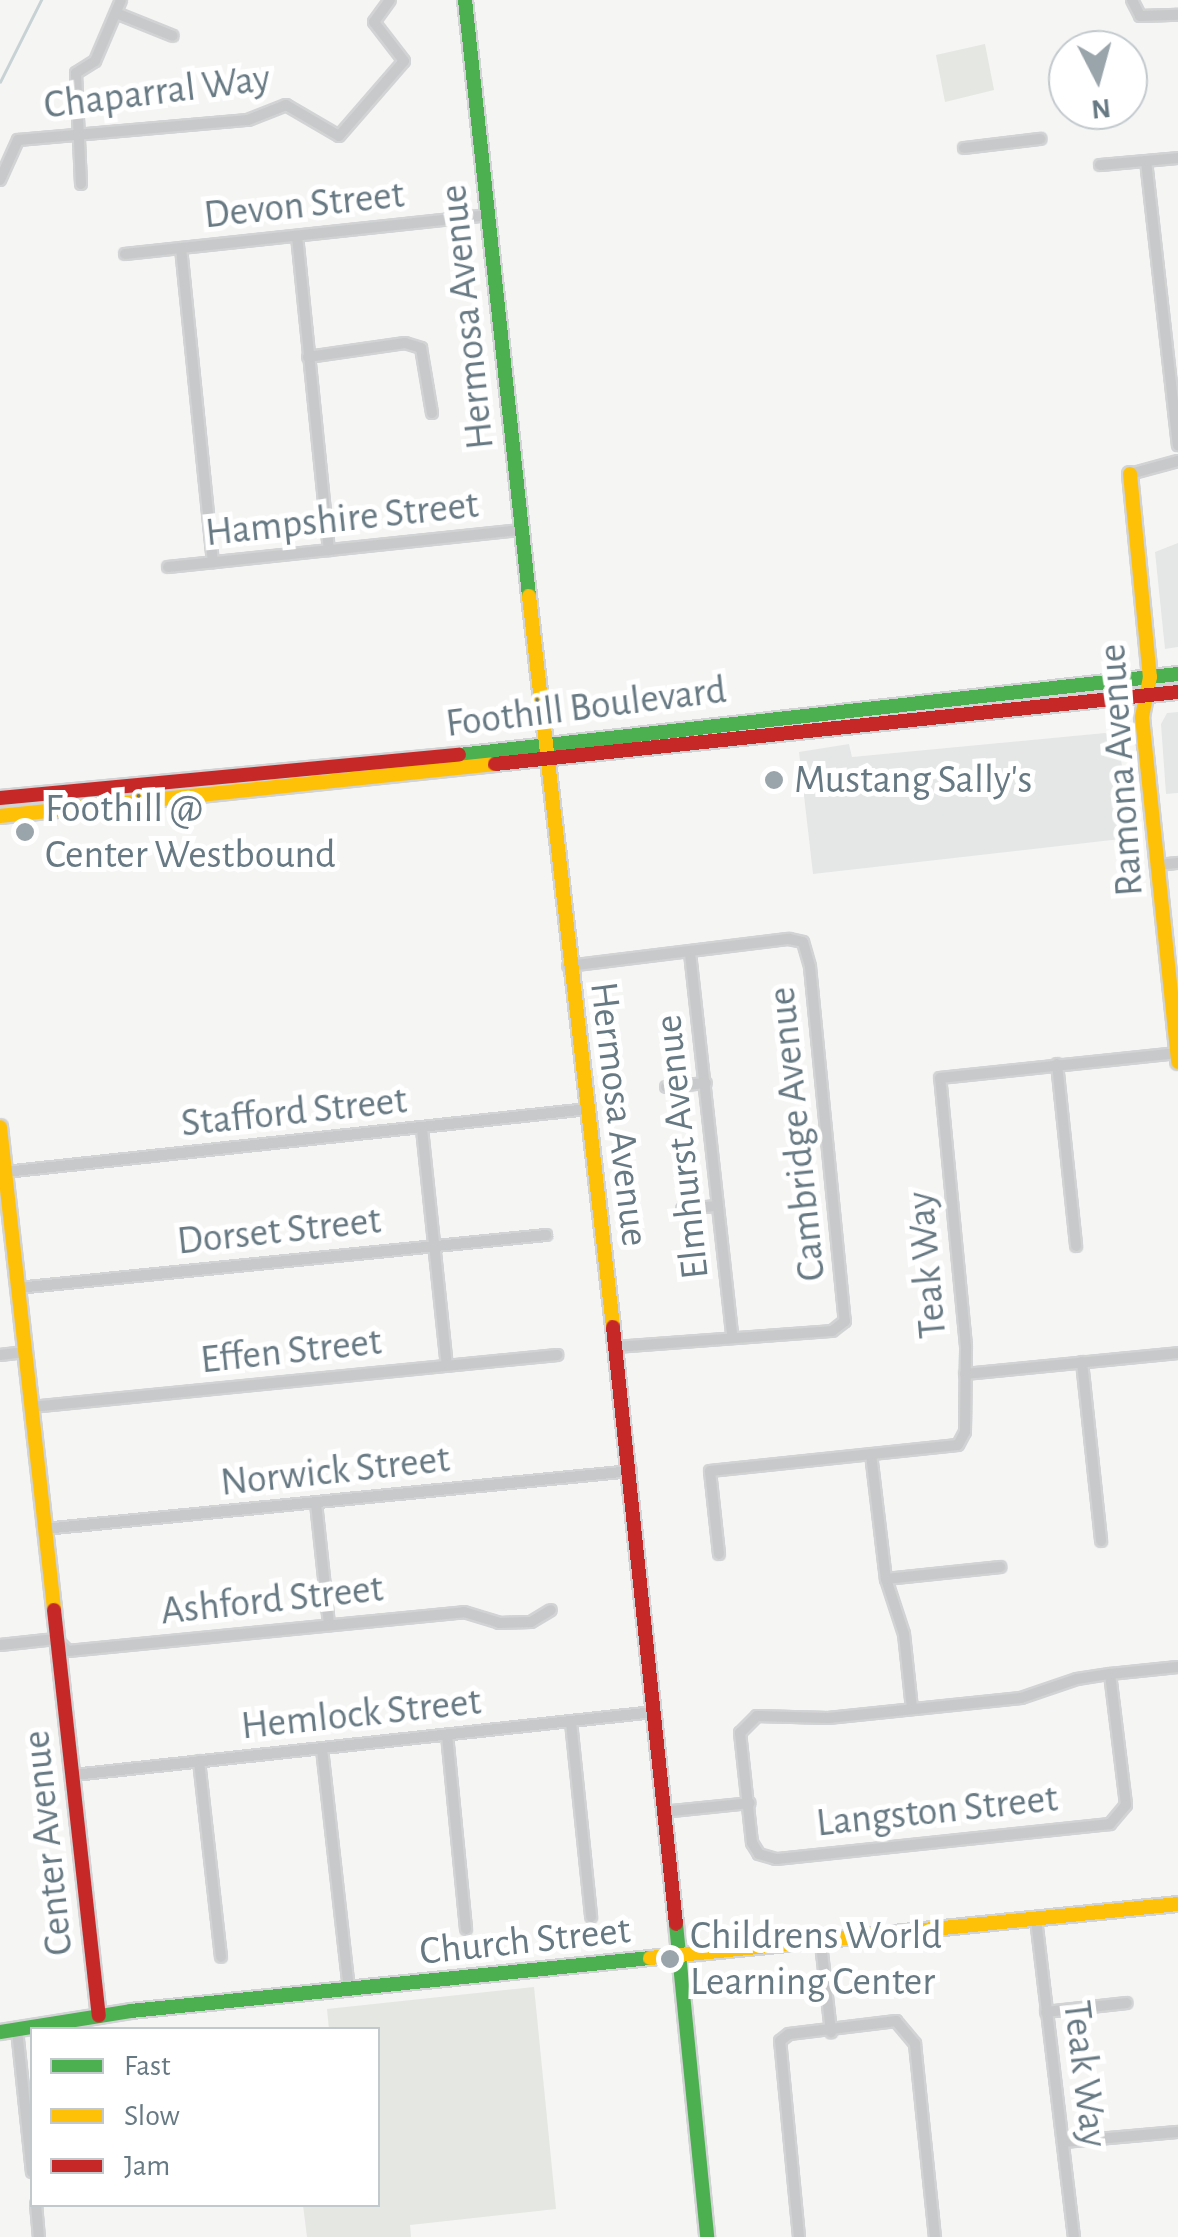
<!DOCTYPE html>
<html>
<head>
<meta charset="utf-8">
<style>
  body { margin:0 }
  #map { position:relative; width:1178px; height:2237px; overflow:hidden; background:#f5f5f4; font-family:"Alegreya Sans",sans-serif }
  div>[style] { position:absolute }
  .built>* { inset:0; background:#e5e7e7 }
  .green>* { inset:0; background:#e4e7e2 }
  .stream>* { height:2.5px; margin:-1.25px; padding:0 1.25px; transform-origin:1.25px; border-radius:1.25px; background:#c8d2d4 }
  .roads { filter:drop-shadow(2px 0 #d2d3d4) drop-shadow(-2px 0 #d2d3d4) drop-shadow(0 2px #d2d3d4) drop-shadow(0 -2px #d2d3d4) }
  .street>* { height:10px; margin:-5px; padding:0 5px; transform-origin:5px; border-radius:5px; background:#c8c9ca }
  .fast>* { height:14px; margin:-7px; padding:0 7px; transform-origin:7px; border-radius:7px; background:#4caf50 }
  .slow>* { height:14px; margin:-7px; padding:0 7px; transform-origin:7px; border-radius:7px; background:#ffc107 }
  .jam>* { height:14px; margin:-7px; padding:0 7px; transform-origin:7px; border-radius:7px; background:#c62828 }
  .dots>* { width:28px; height:28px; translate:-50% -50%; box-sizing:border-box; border:5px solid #fff; border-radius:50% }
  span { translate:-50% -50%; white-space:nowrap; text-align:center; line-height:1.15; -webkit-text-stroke:10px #fff; paint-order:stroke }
  .street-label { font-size:40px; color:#677983 }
  .poi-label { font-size:40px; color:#677983 }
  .left { translate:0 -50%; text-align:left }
  .legend { position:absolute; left:30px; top:2027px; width:350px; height:180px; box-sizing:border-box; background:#fff; border:2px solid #c2c9cd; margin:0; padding:12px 18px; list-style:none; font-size:30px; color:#677983 }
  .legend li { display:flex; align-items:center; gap:20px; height:50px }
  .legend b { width:50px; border:2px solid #c2c9cd }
  .north { position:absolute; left:1048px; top:30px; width:100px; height:100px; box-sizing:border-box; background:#fff; border:2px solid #c2c9cd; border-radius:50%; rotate:174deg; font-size:28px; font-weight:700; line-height:40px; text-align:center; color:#677983 }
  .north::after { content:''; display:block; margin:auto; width:35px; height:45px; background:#99a4ab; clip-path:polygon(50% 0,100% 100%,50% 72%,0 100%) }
</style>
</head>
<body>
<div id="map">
  <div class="built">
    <div style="clip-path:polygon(1178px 543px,1178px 647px,1165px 649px,1155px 552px)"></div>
    <div style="clip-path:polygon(1178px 712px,1178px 793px,1166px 794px,1161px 724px,1167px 713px)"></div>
    <div style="clip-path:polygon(1105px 733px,1118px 738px,1131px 830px,1121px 839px,813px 874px,799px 752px,849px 744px,852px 757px)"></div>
  </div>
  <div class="green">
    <div style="clip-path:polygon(985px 44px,994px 90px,945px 102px,936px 55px)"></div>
    <div style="clip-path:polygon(534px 1987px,556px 2209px,410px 2225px,411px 2237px,307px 2237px,303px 2205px,378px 2204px,378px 2030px,329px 2029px,327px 2009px)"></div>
  </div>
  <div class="stream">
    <div style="left:0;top:82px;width:92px;rotate:-63.4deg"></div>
  </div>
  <div class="roads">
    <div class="street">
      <div style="left:1132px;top:0;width:18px;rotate:63deg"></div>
      <div style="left:1140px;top:16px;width:38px;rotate:-2deg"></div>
      <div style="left:116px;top:13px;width:61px;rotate:22deg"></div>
      <div style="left:964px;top:148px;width:77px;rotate:-6.8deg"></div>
      <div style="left:1146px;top:161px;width:286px;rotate:83.6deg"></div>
      <div style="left:1100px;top:165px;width:78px;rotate:-5.1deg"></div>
      <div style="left:0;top:180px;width:44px;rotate:-65.8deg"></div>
      <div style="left:18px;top:140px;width:231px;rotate:-5deg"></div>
      <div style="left:248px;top:120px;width:41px;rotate:-21.5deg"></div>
      <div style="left:286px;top:105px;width:61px;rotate:30.3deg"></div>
      <div style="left:339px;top:136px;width:99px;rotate:-49.1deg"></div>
      <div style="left:404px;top:61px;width:49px;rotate:-127.6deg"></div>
      <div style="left:374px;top:22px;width:27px;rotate:-54deg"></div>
      <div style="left:81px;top:184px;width:111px;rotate:-92.6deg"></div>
      <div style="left:76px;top:73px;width:22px;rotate:-32deg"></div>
      <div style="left:95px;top:61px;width:66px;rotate:-66.9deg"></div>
      <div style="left:297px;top:236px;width:316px;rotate:84.2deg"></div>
      <div style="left:181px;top:248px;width:316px;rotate:84.2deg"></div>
      <div style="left:125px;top:254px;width:366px;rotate:-6.1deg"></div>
      <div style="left:308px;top:357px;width:98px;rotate:-8.2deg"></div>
      <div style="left:405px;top:343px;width:17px;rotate:17deg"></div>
      <div style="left:421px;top:348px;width:66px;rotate:80.4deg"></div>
      <div style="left:1130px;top:474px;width:50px;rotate:-15.2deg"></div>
      <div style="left:168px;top:567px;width:355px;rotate:-6deg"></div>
      <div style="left:1158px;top:865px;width:20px;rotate:-6deg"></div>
      <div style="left:690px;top:953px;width:384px;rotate:83.7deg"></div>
      <div style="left:568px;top:966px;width:223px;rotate:-7deg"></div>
      <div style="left:789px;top:939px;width:14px;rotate:12deg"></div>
      <div style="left:803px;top:942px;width:26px;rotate:74deg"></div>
      <div style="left:810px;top:967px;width:356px;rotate:84.4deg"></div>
      <div style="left:845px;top:1321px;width:16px;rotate:142deg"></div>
      <div style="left:832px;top:1331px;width:219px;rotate:175.8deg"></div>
      <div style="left:1057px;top:1064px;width:183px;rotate:84deg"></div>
      <div style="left:666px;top:1087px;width:40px;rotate:-5.7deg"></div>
      <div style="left:422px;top:1129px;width:237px;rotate:84deg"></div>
      <div style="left:5px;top:1172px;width:586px;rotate:-6.17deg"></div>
      <div style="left:682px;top:1209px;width:36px;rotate:-5deg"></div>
      <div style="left:17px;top:1288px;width:532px;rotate:-5.72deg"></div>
      <div style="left:0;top:1355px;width:25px;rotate:-7deg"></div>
      <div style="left:1082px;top:1362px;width:180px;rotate:83.9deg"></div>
      <div style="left:965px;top:1374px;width:214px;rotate:-5.6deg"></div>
      <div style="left:31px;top:1407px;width:529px;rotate:-5.65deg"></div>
      <div style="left:871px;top:1454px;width:126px;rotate:83.2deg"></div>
      <div style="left:886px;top:1579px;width:58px;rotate:71.9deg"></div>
      <div style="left:904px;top:1634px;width:75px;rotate:83.9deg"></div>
      <div style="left:316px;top:1503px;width:123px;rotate:83.9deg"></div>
      <div style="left:44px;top:1529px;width:590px;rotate:-5.64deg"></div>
      <div style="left:719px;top:1554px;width:83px;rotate:-96.2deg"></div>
      <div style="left:710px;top:1471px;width:249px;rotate:-6deg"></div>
      <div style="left:958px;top:1445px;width:15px;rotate:-62deg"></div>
      <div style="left:965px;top:1432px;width:86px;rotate:-89.3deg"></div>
      <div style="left:966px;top:1346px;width:269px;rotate:-95.5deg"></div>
      <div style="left:940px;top:1078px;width:239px;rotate:-6deg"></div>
      <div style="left:886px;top:1579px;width:115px;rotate:-6deg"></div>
      <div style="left:0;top:1645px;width:56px;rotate:-6.1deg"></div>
      <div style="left:56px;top:1639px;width:17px;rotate:45deg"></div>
      <div style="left:68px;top:1651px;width:398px;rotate:-5.6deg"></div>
      <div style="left:464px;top:1612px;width:37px;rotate:17deg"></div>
      <div style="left:499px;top:1623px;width:32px;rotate:-2deg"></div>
      <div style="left:531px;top:1622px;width:23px;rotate:-31deg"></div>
      <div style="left:1110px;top:1674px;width:132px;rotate:83deg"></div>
      <div style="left:1126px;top:1805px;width:25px;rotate:130deg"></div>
      <div style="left:1110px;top:1824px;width:336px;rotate:174deg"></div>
      <div style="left:776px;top:1859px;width:18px;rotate:-164deg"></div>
      <div style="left:759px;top:1854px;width:13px;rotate:-122deg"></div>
      <div style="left:752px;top:1843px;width:111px;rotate:-96.2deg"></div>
      <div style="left:740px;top:1733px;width:24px;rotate:-45deg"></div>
      <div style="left:757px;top:1716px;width:71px;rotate:1.6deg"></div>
      <div style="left:828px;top:1718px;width:194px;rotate:-5.9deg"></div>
      <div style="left:1021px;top:1698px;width:59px;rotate:-18.7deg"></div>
      <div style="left:1077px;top:1679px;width:33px;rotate:-9deg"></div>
      <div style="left:1110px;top:1674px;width:68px;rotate:-5.9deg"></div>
      <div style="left:571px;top:1722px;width:196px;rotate:84.1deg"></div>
      <div style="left:447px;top:1735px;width:195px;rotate:84.4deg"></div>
      <div style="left:322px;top:1749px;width:243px;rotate:83.6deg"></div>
      <div style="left:199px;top:1761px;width:197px;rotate:83.6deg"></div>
      <div style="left:74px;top:1775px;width:583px;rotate:-6.2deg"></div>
      <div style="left:662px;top:1812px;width:88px;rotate:-5.8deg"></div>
      <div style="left:1036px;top:1919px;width:320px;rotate:83.2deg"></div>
      <div style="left:821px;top:1944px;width:89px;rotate:83.5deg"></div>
      <div style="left:1046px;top:2012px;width:81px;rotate:-6.4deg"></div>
      <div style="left:17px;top:2030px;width:143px;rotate:84deg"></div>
      <div style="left:1063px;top:2142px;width:115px;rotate:-5deg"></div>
      <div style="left:36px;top:2204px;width:33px;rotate:85deg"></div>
      <div style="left:799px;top:2237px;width:197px;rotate:-95.5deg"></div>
      <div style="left:780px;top:2041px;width:11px;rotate:-38deg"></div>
      <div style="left:789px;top:2034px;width:108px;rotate:-6.9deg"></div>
      <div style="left:896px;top:2021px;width:30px;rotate:50deg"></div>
      <div style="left:915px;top:2044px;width:194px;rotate:84.1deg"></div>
    </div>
    <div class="fast">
      <div style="left:465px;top:0;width:599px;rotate:83.87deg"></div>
      <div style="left:459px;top:755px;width:724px;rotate:-6.43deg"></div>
      <div style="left:676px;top:1924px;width:315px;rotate:84.3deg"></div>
      <div style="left:0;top:2032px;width:133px;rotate:-9.1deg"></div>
      <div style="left:131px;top:2011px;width:522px;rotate:-5.83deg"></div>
    </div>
    <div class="slow">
      <div style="left:1130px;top:474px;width:204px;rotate:84.4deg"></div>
      <div style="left:1150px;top:677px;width:41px;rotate:101.3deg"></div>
      <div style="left:1142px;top:717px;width:347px;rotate:84deg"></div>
      <div style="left:529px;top:596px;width:736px;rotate:83.44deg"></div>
      <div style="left:0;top:816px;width:498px;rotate:-6deg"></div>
      <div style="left:0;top:1127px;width:486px;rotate:83.6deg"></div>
      <div style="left:650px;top:1958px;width:531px;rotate:-5.84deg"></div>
    </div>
    <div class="jam">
      <div style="left:495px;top:764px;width:687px;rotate:-6.02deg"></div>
      <div style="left:0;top:798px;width:461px;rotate:-5.4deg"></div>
      <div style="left:613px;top:1327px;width:600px;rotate:83.98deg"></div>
      <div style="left:54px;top:1610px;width:408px;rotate:83.7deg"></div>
    </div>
  </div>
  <div class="dots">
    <div style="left:774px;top:780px;background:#99a4ab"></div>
    <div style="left:25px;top:832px;background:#99a4ab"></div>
    <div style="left:670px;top:1959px;background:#99a4ab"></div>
  </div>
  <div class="street-label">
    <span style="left:157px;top:92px;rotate:-7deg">Chaparral Way</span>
    <span style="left:304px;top:205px;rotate:-6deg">Devon Street</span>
    <span style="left:467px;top:317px;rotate:-96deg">Hermosa Avenue</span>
    <span style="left:342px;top:519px;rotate:-6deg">Hampshire Street</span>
    <span style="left:586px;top:707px;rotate:-7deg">Foothill Boulevard</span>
    <span style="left:1121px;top:770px;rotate:-94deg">Ramona Avenue</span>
    <span style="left:294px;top:1112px;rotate:-6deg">Stafford Street</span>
    <span style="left:619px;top:1114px;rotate:83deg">Hermosa Avenue</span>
    <span style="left:797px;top:1134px;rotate:-96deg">Cambridge Avenue</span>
    <span style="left:682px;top:1147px;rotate:-96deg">Elmhurst Avenue</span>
    <span style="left:279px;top:1231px;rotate:-6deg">Dorset Street</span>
    <span style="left:927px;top:1265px;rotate:-95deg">Teak Way</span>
    <span style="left:291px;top:1351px;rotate:-6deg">Effen Street</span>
    <span style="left:335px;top:1471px;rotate:-6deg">Norwick Street</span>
    <span style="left:272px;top:1600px;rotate:-6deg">Ashford Street</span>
    <span style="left:361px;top:1714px;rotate:-6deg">Hemlock Street</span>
    <span style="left:937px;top:1811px;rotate:-6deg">Langston Street</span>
    <span style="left:48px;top:1843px;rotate:-96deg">Center Avenue</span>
    <span style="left:525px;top:1941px;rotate:-6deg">Church Street</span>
    <span style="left:1085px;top:2074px;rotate:83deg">Teak Way</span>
  </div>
  <div class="poi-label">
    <span class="left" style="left:794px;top:780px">Mustang Sally's</span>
    <span class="left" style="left:45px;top:832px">Foothill @<br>Center Westbound</span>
    <span class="left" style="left:690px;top:1959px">Childrens World<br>Learning Center</span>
  </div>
  <ul class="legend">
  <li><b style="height:12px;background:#4caf50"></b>Fast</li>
  <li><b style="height:12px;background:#ffc107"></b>Slow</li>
  <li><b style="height:12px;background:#c62828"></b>Jam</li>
  </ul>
  <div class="north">N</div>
</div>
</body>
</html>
